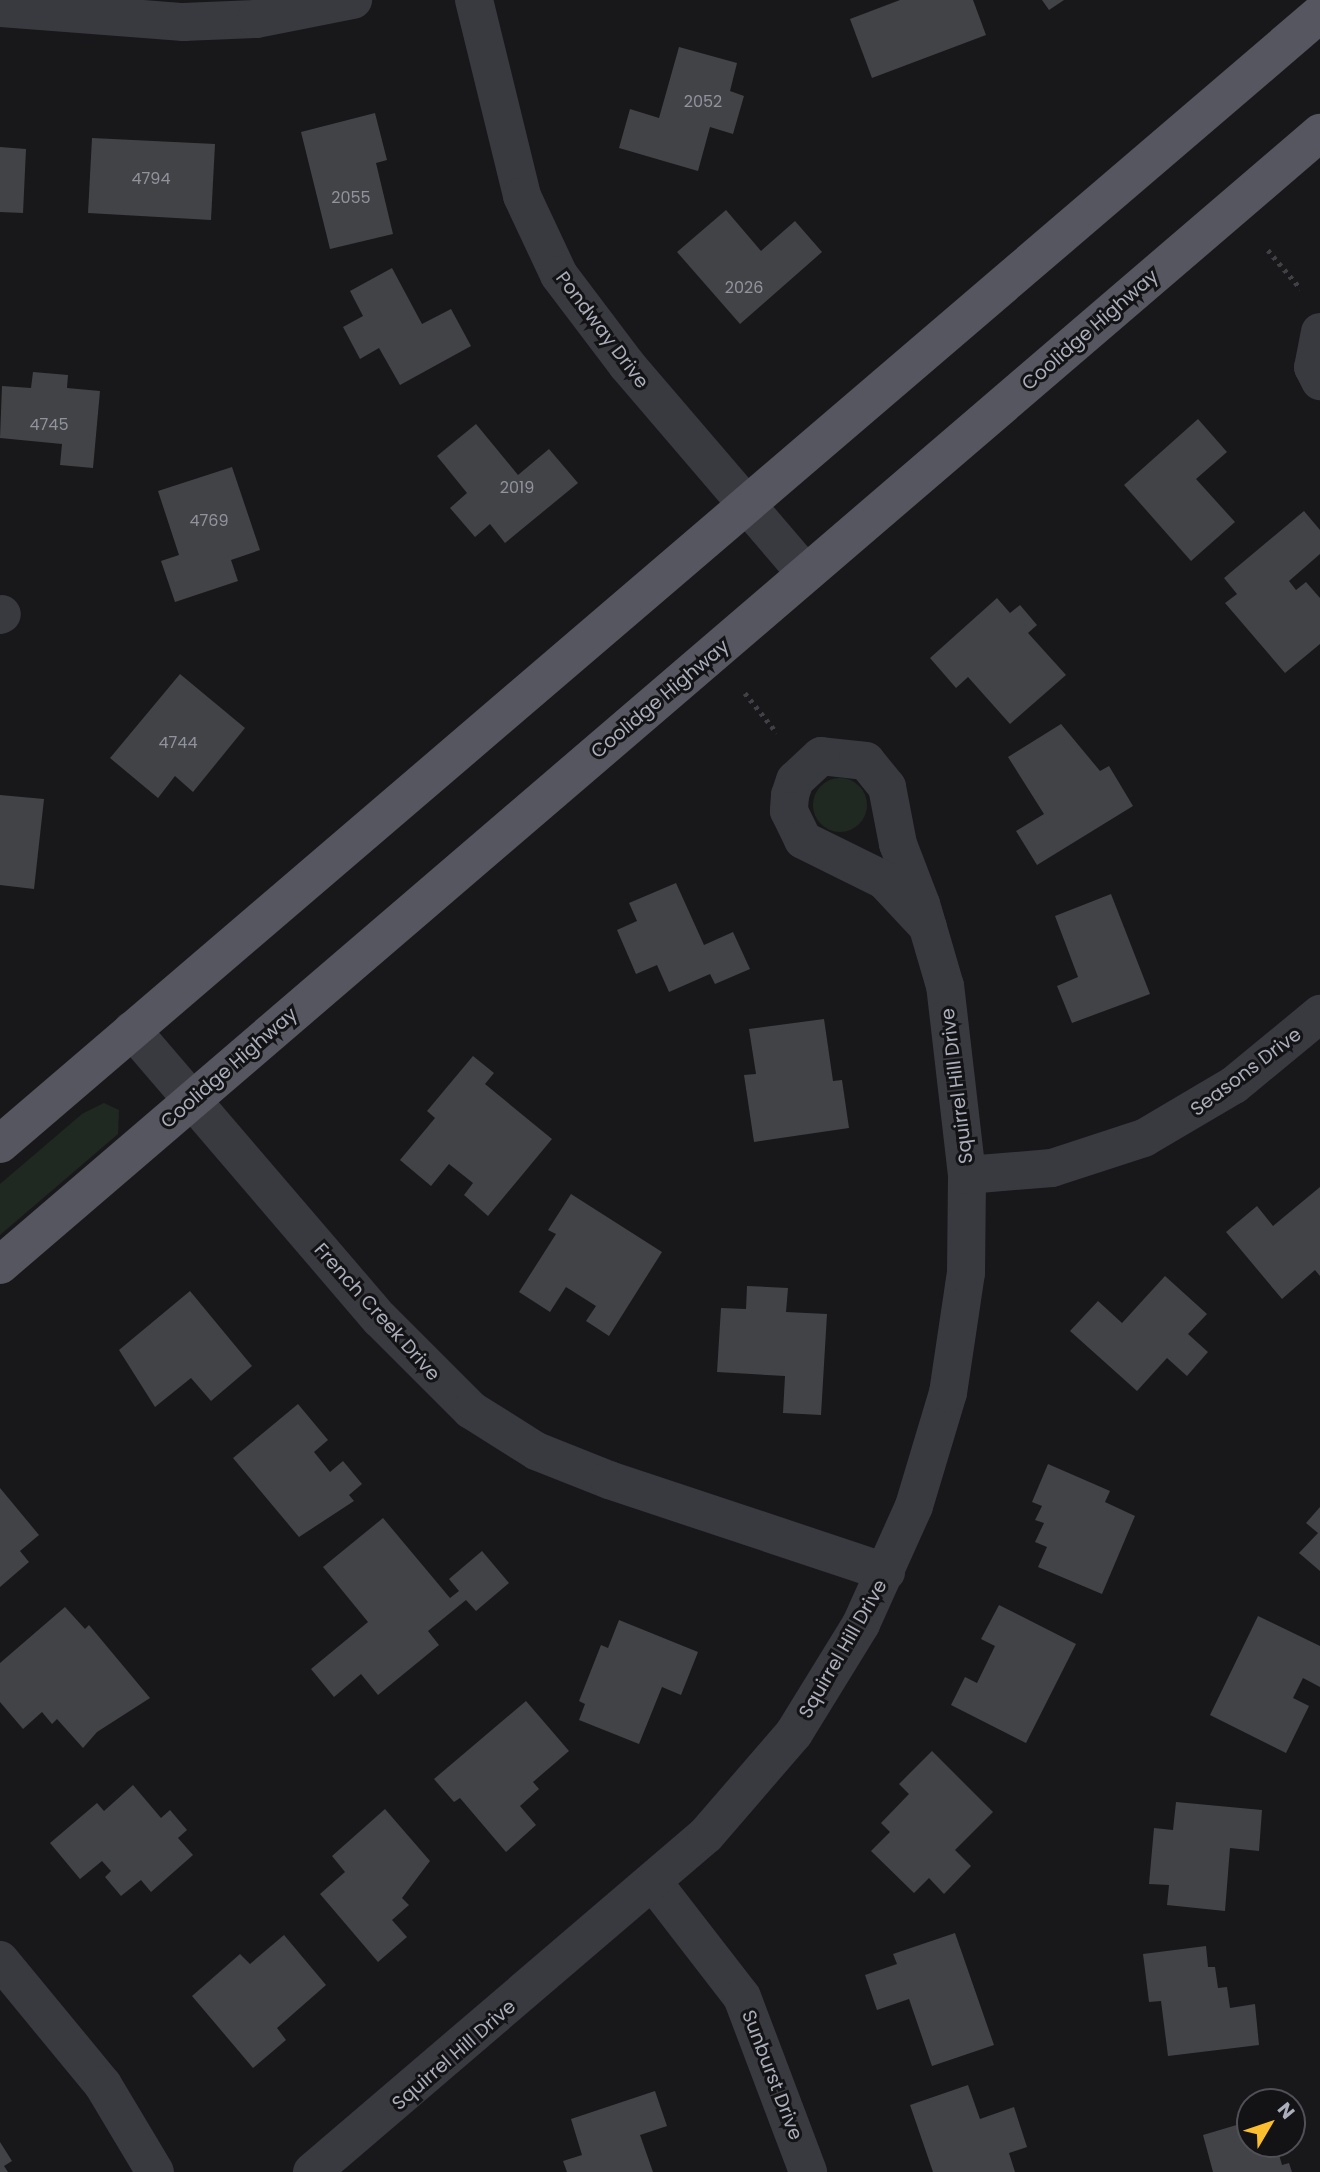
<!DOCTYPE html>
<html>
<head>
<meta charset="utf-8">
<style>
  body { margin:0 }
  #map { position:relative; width:1320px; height:2172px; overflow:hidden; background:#18181a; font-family:Poppins,sans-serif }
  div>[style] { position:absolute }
  .green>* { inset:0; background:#202921 }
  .round { border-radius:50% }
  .building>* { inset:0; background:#424347 }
  .path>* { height:4.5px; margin-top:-2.25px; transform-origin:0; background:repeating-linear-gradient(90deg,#3f4147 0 3.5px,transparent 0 8.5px) }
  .minor>* { height:38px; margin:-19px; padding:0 19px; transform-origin:19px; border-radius:19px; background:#393a40 }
  .major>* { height:38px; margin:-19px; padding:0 19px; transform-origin:19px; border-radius:19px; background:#55565f }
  span { translate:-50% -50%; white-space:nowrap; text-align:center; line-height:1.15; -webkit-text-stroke:6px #131315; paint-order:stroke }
  .number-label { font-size:16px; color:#90939e }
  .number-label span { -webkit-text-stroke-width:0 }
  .street-label { font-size:19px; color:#aaaebb }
  .north { position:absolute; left:1236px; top:2088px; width:70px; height:70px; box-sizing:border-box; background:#131315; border:2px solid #4f5157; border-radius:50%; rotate:51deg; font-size:19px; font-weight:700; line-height:28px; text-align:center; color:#aaaebb }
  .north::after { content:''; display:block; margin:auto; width:24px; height:32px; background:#fbbe2f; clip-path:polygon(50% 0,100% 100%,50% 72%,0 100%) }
</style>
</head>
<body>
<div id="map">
  <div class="green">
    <div class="round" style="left:813px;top:778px;width:54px;height:54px"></div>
    <div style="clip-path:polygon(104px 1103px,119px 1110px,118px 1134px,0 1235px,0 1184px,82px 1114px)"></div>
  </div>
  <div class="building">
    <div style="clip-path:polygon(900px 0,973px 0,986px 35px,872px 78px,850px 19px)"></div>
    <div style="clip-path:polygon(1042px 0,1064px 0,1049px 10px)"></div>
    <div style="clip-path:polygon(679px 47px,737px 63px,730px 91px,744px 96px,733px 134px,710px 127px,698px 171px,619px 148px,630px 109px,659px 118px)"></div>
    <div style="clip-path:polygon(375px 113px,387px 160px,376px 163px,393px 234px,330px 249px,301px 132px)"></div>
    <div style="clip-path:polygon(92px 138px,215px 144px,211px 220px,88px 213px)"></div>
    <div style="clip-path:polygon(0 147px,26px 149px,23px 213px,0 212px)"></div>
    <div style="clip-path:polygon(726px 210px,761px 251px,795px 221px,822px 252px,740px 324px,677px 252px)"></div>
    <div style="clip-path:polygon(392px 268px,422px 324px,451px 309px,471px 346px,400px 385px,379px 348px,360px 359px,343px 327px,363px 316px,350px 291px)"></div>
    <div style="clip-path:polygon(33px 372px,68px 375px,67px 388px,100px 391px,93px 468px,60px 465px,62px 444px,0 438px,2px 386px,31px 388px)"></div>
    <div style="clip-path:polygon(1198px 419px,1227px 452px,1196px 479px,1235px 522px,1191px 561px,1124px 485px)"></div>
    <div style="clip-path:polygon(476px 424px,518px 475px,549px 449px,578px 483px,505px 543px,490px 524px,475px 537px,450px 508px,467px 493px,437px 456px)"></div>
    <div style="clip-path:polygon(232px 467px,260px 550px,231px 560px,238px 581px,175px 602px,161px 561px,179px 555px,158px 491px)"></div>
    <div style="clip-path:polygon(1304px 511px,1320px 530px,1320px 554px,1289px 581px,1296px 590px,1306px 582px,1320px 598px,1320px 644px,1285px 673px,1225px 603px,1237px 594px,1224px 578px)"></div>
    <div style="clip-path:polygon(997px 598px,1010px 613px,1020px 605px,1037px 625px,1028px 633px,1066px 675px,1010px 724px,968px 677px,956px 688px,930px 658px)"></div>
    <div style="clip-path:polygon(180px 674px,245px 728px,193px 792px,175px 776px,158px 798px,110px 758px)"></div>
    <div style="clip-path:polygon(1061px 724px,1100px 771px,1109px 766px,1133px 806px,1037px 865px,1016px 831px,1044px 814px,1008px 757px)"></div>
    <div style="clip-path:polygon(0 795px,44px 799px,34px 889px,0 885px)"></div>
    <div style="clip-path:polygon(676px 883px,704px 945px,733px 932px,750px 969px,715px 984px,710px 974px,669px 992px,657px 965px,636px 974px,617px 930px,637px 921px,629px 903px)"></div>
    <div style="clip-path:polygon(1111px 894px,1150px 994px,1072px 1023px,1057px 986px,1078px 977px,1055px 916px)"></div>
    <div style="clip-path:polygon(824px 1019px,833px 1081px,842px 1080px,849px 1128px,754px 1142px,744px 1075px,756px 1074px,749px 1029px)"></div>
    <div style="clip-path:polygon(473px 1056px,494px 1073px,485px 1084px,552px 1139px,488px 1216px,464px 1195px,473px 1183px,449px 1164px,431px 1186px,400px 1160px,435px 1118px,427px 1111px)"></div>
    <div style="clip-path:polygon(1320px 1187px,1320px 1276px,1315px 1270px,1282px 1299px,1226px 1232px,1257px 1206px,1273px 1226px)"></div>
    <div style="clip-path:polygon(571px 1194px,662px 1252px,609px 1336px,586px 1321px,596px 1306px,566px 1287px,550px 1312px,519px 1292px,556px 1234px,548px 1230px)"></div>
    <div style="clip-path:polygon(1165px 1276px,1207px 1314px,1188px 1334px,1208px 1352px,1187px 1376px,1167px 1358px,1137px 1391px,1070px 1331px,1098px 1301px,1122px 1323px)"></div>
    <div style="clip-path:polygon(747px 1286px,788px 1288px,786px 1312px,827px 1314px,821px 1415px,783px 1413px,785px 1376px,717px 1372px,721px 1308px,746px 1309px)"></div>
    <div style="clip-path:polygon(190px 1291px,252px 1366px,211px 1401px,191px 1378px,155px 1407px,119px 1350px)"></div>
    <div style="clip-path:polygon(298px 1404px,328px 1440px,314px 1452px,330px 1472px,343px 1461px,362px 1484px,349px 1495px,354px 1501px,299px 1537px,233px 1458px)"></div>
    <div style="clip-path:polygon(1048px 1464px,1110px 1491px,1105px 1502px,1135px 1516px,1102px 1594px,1038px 1567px,1047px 1547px,1035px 1542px,1044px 1523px,1035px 1520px,1042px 1506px,1032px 1502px)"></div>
    <div style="clip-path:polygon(0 1488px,39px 1535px,20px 1551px,29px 1562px,0 1587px)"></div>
    <div style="clip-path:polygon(1320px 1507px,1320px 1571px,1299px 1553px,1318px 1533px,1306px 1523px)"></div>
    <div style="clip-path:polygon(383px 1518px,450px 1598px,459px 1591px,449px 1579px,482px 1551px,509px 1583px,476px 1611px,466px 1600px,428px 1631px,439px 1645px,378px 1695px,361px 1674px,334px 1697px,311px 1669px,368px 1622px,323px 1567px)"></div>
    <div style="clip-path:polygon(999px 1605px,1076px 1644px,1026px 1743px,951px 1705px,965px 1677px,977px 1683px,995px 1646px,981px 1639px)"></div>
    <div style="clip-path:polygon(65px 1607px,85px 1629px,89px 1625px,150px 1698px,97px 1732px,83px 1748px,57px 1719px,52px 1724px,42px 1712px,23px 1729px,0 1702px,0 1663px)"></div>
    <div style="clip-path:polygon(1258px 1616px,1320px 1646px,1320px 1687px,1303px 1678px,1293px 1698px,1309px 1706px,1286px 1753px,1210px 1715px)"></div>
    <div style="clip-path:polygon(619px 1620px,698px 1652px,681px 1695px,662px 1687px,639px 1744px,579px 1720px,585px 1704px,579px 1701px,601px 1645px,608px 1648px)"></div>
    <div style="clip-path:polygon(526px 1701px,569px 1751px,533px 1782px,539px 1789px,520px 1806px,536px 1825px,506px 1852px,460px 1798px,454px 1802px,434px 1779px)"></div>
    <div style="clip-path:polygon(932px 1751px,993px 1812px,955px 1850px,971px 1866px,944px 1894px,929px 1878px,914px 1893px,871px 1851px,890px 1832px,881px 1823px,909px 1794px,899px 1784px)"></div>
    <div style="clip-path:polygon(133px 1785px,161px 1818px,170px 1810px,187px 1830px,178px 1838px,193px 1855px,151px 1892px,141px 1880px,121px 1896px,105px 1877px,111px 1871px,102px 1861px,80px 1879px,50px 1843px,97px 1803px,104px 1811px)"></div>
    <div style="clip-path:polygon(1176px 1802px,1262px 1810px,1259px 1851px,1230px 1848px,1225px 1911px,1167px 1905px,1169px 1885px,1149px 1884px,1154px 1828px,1173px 1830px)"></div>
    <div style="clip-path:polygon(385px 1809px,430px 1861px,402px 1898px,409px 1905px,392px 1920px,407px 1937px,378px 1962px,320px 1894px,345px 1872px,332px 1856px)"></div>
    <div style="clip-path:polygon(955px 1933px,994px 2045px,932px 2066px,909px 1999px,877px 2010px,865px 1975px,897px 1964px,893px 1954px)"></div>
    <div style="clip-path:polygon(284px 1935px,326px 1985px,277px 2028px,286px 2040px,253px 2068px,192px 1996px,240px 1954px,250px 1964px)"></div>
    <div style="clip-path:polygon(1206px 1946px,1208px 1967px,1215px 1967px,1218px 1988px,1227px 1987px,1230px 2008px,1255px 2004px,1259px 2045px,1168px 2056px,1161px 2001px,1149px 2002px,1143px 1954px)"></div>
    <div style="clip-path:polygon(968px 2085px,980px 2119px,1014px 2107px,1027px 2147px,1009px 2153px,1015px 2172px,933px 2172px,910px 2105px)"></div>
    <div style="clip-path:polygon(655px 2091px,667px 2126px,640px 2135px,653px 2172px,567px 2172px,563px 2161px,582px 2155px,571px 2119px)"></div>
    <div style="clip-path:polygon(1250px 2121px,1250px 2144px,1276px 2144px,1282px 2165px,1289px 2163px,1292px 2172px,1213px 2172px,1203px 2135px)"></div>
    <div style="clip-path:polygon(0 2142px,12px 2161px,4px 2166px,8px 2172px,0 2172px)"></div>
  </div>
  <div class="path">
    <div style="left:1268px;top:250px;width:51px;rotate:49.8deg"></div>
    <div style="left:745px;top:693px;width:51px;rotate:51.3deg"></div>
  </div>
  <div class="minor">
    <div style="left:474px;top:0;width:202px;rotate:76.2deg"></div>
    <div style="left:522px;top:196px;width:87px;rotate:64.9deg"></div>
    <div style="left:559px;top:275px;width:113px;rotate:52.9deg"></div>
    <div style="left:627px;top:365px;width:274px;rotate:49.4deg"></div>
    <div style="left:0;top:8px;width:184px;rotate:4.4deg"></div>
    <div style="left:183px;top:22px;width:73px;rotate:-2.4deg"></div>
    <div style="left:256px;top:19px;width:99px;rotate:-11.1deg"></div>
    <div style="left:1320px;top:332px;width:36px;rotate:101deg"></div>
    <div style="left:1313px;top:367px;width:16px;rotate:63deg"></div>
    <div style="left:0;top:615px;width:2px;rotate:-27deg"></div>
    <div style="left:132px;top:1030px;width:381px;rotate:49.4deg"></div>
    <div style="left:380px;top:1319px;width:129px;rotate:45deg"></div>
    <div style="left:471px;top:1410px;width:77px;rotate:32.2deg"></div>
    <div style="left:536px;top:1451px;width:79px;rotate:21.7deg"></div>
    <div style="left:609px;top:1480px;width:292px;rotate:18.4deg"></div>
    <div style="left:967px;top:1175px;width:85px;rotate:-4.7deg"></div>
    <div style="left:1052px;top:1168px;width:97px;rotate:-18.1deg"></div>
    <div style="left:1144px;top:1138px;width:104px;rotate:-30.5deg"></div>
    <div style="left:1234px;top:1085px;width:112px;rotate:-39.5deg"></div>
    <div style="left:653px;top:1882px;width:145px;rotate:52.3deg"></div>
    <div style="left:742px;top:1997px;width:187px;rotate:69.3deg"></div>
    <div style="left:0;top:1960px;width:162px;rotate:50.5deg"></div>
    <div style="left:103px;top:2085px;width:101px;rotate:59.1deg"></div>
    <div style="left:312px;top:2172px;width:518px;rotate:-40.54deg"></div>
    <div style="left:706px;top:1835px;width:135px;rotate:-49.2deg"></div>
    <div style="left:794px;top:1733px;width:128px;rotate:-58.4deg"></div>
    <div style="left:861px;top:1624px;width:129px;rotate:-65.8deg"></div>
    <div style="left:914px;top:1506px;width:118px;rotate:-73.3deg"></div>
    <div style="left:948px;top:1393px;width:121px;rotate:-81.5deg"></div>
    <div style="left:966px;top:1273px;width:98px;rotate:-89.4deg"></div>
    <div style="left:967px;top:1175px;width:190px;rotate:-96.6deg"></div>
    <div style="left:945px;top:986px;width:85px;rotate:-106.3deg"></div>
    <div style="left:921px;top:904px;width:64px;rotate:-111deg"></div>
    <div style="left:898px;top:844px;width:58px;rotate:-100.9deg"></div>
    <div style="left:887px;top:787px;width:33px;rotate:-129deg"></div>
    <div style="left:866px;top:761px;width:45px;rotate:-173.7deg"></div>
    <div style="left:821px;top:756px;width:35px;rotate:137deg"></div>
    <div style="left:795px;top:780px;width:16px;rotate:108deg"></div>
    <div style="left:790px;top:795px;width:16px;rotate:94deg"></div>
    <div style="left:789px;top:811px;width:32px;rotate:64deg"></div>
    <div style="left:803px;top:840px;width:90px;rotate:26.3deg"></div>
    <div style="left:884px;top:880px;width:64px;rotate:46.9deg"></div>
  </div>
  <div class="major">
    <div style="left:0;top:1144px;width:1738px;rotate:-40.57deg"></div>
    <div style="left:0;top:1265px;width:1739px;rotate:-40.62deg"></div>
  </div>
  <div class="number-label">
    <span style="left:703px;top:102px">2052</span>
    <span style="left:151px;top:179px">4794</span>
    <span style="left:351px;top:198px">2055</span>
    <span style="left:744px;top:288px">2026</span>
    <span style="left:49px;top:425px">4745</span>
    <span style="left:517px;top:488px">2019</span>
    <span style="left:209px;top:521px">4769</span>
    <span style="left:178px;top:743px">4744</span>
  </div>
  <div class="street-label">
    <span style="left:602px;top:330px;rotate:53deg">Pondway Drive</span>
    <span style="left:1090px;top:330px;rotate:-41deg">Coolidge Highway</span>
    <span style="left:660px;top:699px;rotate:-40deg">Coolidge Highway</span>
    <span style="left:229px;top:1068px;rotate:-41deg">Coolidge Highway</span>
    <span style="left:1246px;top:1072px;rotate:-37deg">Seasons Drive</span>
    <span style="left:957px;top:1086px;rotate:-97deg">Squirrel Hill Drive</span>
    <span style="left:377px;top:1312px;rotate:48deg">French Creek Drive</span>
    <span style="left:843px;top:1649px;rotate:-60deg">Squirrel Hill Drive</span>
    <span style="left:454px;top:2055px;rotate:-41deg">Squirrel Hill Drive</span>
    <span style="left:772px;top:2075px;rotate:69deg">Sunburst Drive</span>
  </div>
  <div class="north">N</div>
</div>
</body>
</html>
